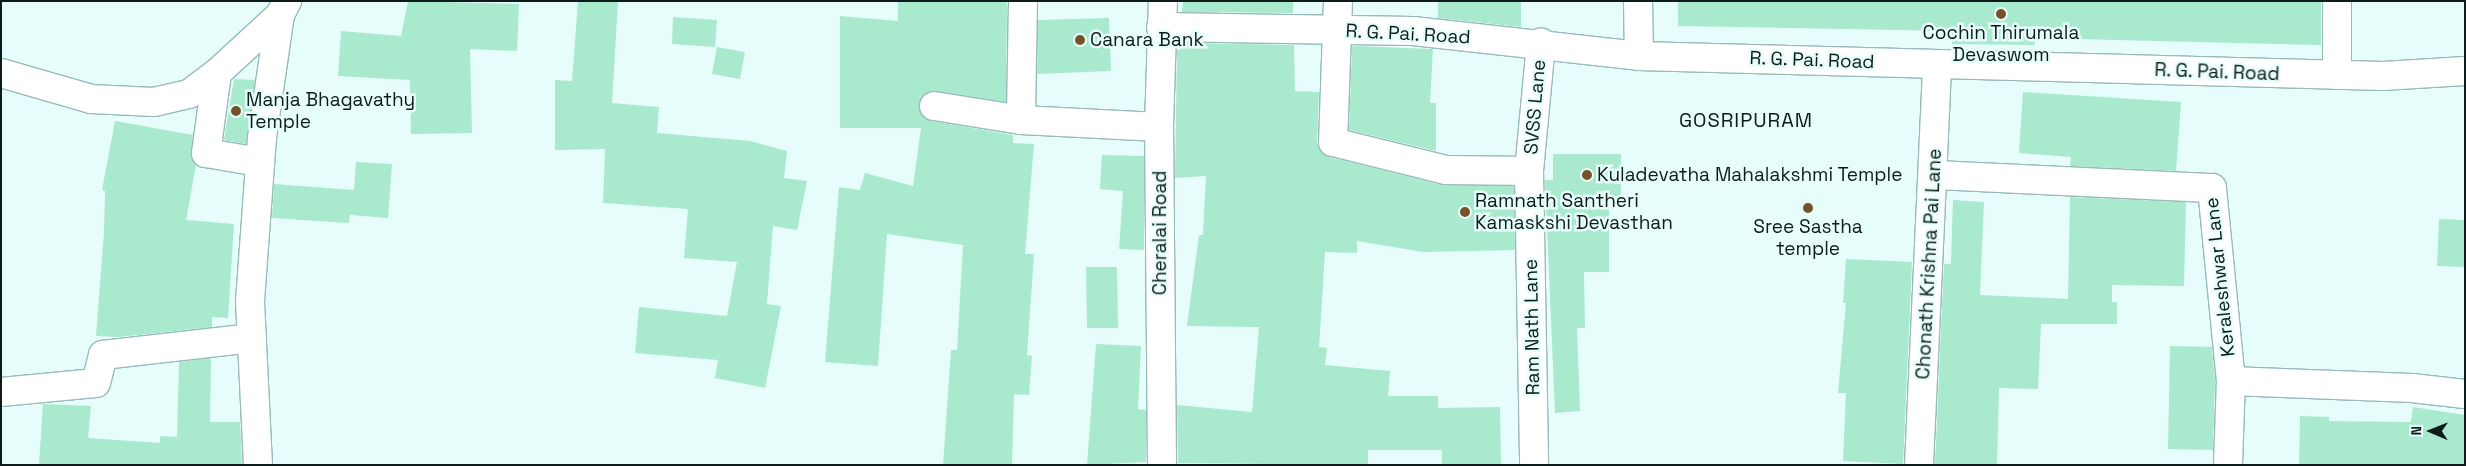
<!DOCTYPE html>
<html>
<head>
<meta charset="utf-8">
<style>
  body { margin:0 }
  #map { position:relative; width:2466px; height:466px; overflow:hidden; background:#e7fdfb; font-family:"Space Grotesk",sans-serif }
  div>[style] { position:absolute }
  .building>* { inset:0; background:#a9e9cd }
  .roads { filter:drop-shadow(1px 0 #96bbb8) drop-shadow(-1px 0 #96bbb8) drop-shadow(0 1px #96bbb8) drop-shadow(0 -1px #96bbb8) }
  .minor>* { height:28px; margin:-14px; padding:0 14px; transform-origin:14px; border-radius:14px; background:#fff }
  .dots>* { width:14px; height:14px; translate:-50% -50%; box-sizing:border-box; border:2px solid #e7fdfb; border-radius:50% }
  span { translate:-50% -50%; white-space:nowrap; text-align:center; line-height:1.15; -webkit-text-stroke:5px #e7fdfb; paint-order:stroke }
  .poi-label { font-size:19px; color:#0d1b1a }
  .left { translate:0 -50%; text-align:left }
  .street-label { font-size:19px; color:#0d1b1a }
  .neighbourhood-label { font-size:20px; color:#0d1b1a; letter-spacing:1px }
  .frame { position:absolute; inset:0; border:2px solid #0d1b1a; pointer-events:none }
  .north { position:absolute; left:2406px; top:406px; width:50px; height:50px; -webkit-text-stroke:4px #e7fdfb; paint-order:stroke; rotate:271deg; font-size:14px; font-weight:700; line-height:20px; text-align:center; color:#0d1b1a }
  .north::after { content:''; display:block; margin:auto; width:18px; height:22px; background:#0d1b1a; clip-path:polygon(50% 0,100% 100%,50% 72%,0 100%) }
</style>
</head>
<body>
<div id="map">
  <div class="building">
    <div style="clip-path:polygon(408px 1px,519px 4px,517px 51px,470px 49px,472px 133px,411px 134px,410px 80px,338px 76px,341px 31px,401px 36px)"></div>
    <div style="clip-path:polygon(578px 1px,618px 1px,612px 103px,659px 107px,657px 133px,750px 141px,787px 151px,784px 178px,807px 181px,797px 230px,773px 226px,767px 304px,781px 306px,765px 388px,715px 378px,718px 360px,635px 353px,639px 307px,727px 316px,737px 262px,684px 258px,688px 209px,603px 203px,605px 149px,555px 150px,555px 80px,572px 81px)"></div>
    <div style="clip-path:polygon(898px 1px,1007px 1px,1006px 102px,936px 91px,922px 96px,919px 104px,924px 118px,931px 121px,1013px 135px,1013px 143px,1034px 144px,1025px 254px,1034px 254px,1027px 355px,1032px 356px,1029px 395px,1014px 394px,1012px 465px,943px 465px,951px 350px,957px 350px,963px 245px,887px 234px,878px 366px,825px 362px,839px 187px,860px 190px,865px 173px,913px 186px,921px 128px,840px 128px,840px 16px,898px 21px)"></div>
    <div style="clip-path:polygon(1183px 1px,1293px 1px,1293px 13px,1182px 12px)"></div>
    <div style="clip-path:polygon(1438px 1px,1521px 1px,1521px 27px,1438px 18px)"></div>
    <div style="clip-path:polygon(1678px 1px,2321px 1px,2321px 45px,2035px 38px,2035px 45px,1952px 44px,1952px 31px,1678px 26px)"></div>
    <div style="clip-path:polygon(673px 17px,717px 20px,715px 47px,672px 44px)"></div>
    <div style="clip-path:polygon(1109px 18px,1111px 71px,1037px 74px,1038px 20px)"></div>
    <div style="clip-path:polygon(1181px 43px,1294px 45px,1295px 91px,1319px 92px,1317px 142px,1319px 149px,1329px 157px,1442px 185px,1514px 186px,1515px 250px,1423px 252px,1357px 241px,1357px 253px,1325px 252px,1319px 347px,1327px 348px,1325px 365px,1390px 371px,1388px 396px,1438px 396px,1438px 408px,1500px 407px,1501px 465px,1442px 465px,1442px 450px,1368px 450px,1368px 465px,1178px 463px,1177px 405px,1252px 412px,1259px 327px,1187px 326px,1199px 235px,1203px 235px,1206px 176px,1175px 178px,1177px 50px,1180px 50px)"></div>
    <div style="clip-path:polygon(1352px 46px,1433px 49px,1430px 103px,1436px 103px,1436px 151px,1349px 130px)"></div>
    <div style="clip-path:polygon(717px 47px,745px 52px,740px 79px,712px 74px)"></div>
    <div style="clip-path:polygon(234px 79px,255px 80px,246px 144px,224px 140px)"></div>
    <div style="clip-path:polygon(2023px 92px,2181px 102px,2176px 171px,2070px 166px,2071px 157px,2019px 153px)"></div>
    <div style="clip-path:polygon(115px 121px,193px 135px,191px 151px,196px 165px,186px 220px,234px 224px,228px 318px,212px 317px,212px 327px,119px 337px,96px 336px,104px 232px,105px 191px,102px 190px)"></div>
    <div style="clip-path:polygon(1553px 154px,1621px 154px,1621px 196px,1609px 196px,1609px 272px,1584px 272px,1585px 328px,1577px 328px,1580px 411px,1555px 413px,1545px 180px,1553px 180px)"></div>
    <div style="clip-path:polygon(1102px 155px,1144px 156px,1144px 250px,1119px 249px,1123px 191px,1100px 189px)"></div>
    <div style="clip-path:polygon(356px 162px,392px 164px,388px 218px,350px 215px,349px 223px,272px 218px,274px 184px,354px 190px)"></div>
    <div style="clip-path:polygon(2070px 197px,2186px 202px,2184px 286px,2112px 285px,2112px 302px,2117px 302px,2117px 324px,2041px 324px,2038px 389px,1999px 388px,1997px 465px,1935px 465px,1944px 264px,1951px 264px,1953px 200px,1984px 202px,1980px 295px,2068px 299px)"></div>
    <div style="clip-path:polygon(2439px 219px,2465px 220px,2465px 267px,2437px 266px)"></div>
    <div style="clip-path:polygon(1846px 259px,1912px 262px,1903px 464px,1843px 461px,1846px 393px,1838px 393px,1846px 303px,1843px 303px)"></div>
    <div style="clip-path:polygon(1086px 267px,1117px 267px,1118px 328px,1087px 328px)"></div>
    <div style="clip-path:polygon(1096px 344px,1141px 346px,1138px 409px,1146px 410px,1146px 462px,1087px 465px)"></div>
    <div style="clip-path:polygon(2170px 346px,2212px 347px,2215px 381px,2213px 450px,2168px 449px)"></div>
    <div style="clip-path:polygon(211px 358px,210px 422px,240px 422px,242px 465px,39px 464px,43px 404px,91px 406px,88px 438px,160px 443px,160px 436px,177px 437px,179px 362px)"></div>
    <div style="clip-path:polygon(2413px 407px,2465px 415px,2465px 465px,2299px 465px,2300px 416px,2329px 417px,2329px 421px,2411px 422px)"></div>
  </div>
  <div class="roads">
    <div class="minor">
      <div style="left:1023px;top:1px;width:119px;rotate:91deg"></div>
      <div style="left:1021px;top:120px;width:138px;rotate:2.9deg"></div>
      <div style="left:1338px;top:1px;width:141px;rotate:92deg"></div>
      <div style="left:1333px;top:142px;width:116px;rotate:13.9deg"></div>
      <div style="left:1446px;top:170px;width:83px;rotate:0.7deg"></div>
      <div style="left:1529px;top:171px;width:294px;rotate:89deg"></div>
      <div style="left:1638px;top:1px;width:55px;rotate:89deg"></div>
      <div style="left:1161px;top:27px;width:252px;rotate:0.9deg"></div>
      <div style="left:1413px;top:31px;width:227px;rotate:6.3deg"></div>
      <div style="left:1639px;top:56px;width:744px;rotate:1.54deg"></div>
      <div style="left:2383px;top:76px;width:82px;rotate:-3.5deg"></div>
      <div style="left:1px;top:73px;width:94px;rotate:16.1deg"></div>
      <div style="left:91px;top:99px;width:63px;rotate:2.7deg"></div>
      <div style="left:154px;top:102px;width:36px;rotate:-13deg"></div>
      <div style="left:189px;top:94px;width:35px;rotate:-37deg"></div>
      <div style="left:217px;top:73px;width:86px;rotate:-42.6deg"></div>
      <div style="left:217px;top:73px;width:81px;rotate:97.8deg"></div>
      <div style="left:206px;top:153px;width:55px;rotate:9.5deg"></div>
      <div style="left:2337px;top:75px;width:74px;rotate:-90deg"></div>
      <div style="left:934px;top:106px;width:88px;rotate:9.1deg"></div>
      <div style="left:1529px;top:171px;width:129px;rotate:-84.6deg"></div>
      <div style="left:1934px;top:175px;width:278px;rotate:2.7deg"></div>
      <div style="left:2212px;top:188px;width:194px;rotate:84.4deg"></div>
      <div style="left:2231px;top:381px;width:181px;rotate:2.2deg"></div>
      <div style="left:2412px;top:388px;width:53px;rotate:6.5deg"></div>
      <div style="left:1px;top:392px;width:95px;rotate:-5.4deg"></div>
      <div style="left:96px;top:383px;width:29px;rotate:-76deg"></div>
      <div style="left:103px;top:355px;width:150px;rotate:-6.5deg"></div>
      <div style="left:258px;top:465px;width:164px;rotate:-92.8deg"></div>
      <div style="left:250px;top:301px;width:163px;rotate:-85.8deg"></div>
      <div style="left:262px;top:138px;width:124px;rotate:-81.7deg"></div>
      <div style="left:280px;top:15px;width:16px;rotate:-63deg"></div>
      <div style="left:1162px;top:465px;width:338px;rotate:-90.5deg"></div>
      <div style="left:1159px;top:127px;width:126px;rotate:-88.2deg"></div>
      <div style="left:1919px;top:465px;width:401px;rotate:-87.4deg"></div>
      <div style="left:2228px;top:465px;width:84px;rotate:-88deg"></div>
    </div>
  </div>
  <div class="dots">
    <div style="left:2001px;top:14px;background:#74522a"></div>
    <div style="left:1080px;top:40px;background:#74522a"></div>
    <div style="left:236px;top:111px;background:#74522a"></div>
    <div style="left:1587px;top:175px;background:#74522a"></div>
    <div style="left:1808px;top:208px;background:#74522a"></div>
    <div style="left:1465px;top:212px;background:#74522a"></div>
  </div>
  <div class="poi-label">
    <span style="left:2001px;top:44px">Cochin Thirumala<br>Devaswom</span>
    <span class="left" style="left:1090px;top:40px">Canara Bank</span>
    <span class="left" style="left:246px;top:111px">Manja Bhagavathy<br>Temple</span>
    <span class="left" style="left:1597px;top:175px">Kuladevatha Mahalakshmi Temple</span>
    <span class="left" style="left:1475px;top:212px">Ramnath Santheri<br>Kamaskshi Devasthan</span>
    <span style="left:1808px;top:238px">Sree Sastha<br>temple</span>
  </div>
  <div class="street-label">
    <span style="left:1408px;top:34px;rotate:3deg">R. G. Pai. Road</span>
    <span style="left:1812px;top:60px;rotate:2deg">R. G. Pai. Road</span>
    <span style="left:2217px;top:72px;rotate:2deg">R. G. Pai. Road</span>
    <span style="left:1535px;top:107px;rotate:-85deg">SVSS Lane</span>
    <span style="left:1160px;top:233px;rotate:-90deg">Cheralai Road</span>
    <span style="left:1929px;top:264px;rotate:-87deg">Chonath Krishna Pai Lane</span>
    <span style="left:2220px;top:277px;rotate:-96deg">Keraleshwar Lane</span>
    <span style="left:1532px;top:327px;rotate:-91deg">Ram Nath Lane</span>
  </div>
  <div class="neighbourhood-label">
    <span style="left:1746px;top:120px">GOSRIPURAM</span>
  </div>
  <div class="frame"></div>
  <div class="north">N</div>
</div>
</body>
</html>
